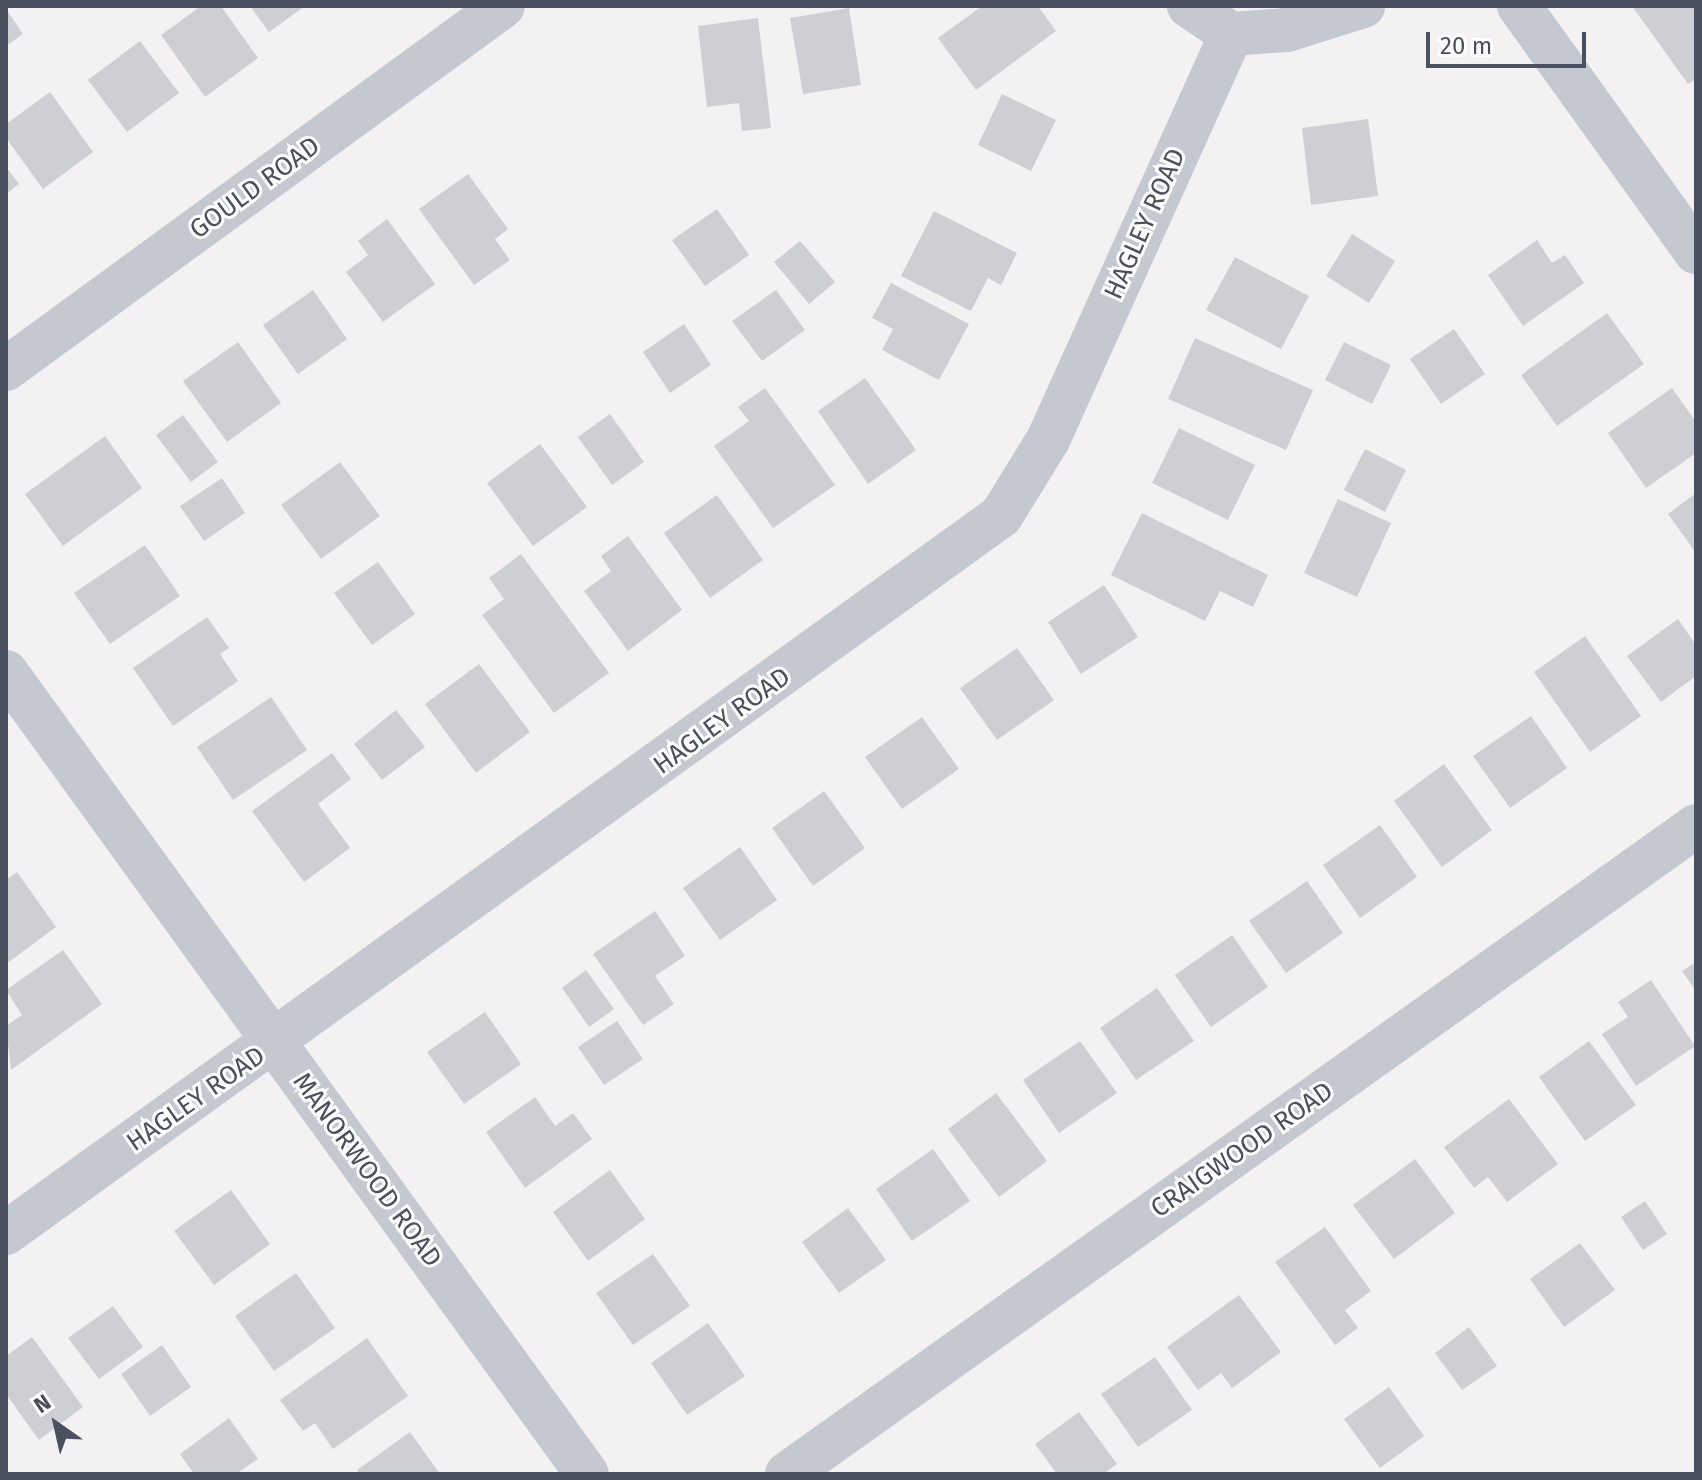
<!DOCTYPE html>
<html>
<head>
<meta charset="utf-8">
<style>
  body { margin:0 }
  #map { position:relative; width:1702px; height:1480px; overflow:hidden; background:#f3f1f1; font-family:"Fira Sans",sans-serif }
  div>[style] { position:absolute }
  .building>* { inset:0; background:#cecfd5 }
  .minor>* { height:44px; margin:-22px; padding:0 22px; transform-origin:22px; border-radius:22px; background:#c3c8d1 }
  span { translate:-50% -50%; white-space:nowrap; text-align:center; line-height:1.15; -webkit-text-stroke:6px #fff; paint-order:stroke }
  .street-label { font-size:26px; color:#4a505d }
  .frame { position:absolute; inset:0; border:8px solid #4a505d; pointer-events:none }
  .north { position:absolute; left:16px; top:1384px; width:80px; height:80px; -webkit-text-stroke:6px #fff; paint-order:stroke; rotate:326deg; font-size:22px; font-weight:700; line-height:32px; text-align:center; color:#4a505d }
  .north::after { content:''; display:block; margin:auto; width:28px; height:36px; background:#4a505d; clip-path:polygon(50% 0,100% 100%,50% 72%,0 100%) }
  .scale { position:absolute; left:1426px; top:32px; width:160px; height:36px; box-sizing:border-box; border:4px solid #4a505d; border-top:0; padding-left:10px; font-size:24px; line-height:28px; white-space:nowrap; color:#4a505d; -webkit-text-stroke:6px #fff; paint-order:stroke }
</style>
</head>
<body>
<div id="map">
  <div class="building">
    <div style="clip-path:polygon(201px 6px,221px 6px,258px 58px,205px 97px,161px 35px)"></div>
    <div style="clip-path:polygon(250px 6px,305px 6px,269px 32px)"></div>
    <div style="clip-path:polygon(982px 6px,1038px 6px,1056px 31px,976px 90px,938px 38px)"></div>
    <div style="clip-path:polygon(1632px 6px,1696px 6px,1696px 79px,1688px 84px)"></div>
    <div style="clip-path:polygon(849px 8px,861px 85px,803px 94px,790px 18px)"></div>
    <div style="clip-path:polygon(6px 9px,23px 34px,6px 46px)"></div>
    <div style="clip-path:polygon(758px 18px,771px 128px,742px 131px,739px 103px,707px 107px,698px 26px)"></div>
    <div style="clip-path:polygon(140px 41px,179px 93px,127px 132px,88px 80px)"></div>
    <div style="clip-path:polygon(50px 92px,93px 152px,43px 189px,6px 138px,6px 124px)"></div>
    <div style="clip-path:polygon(1002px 94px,1056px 120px,1031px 171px,978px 145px)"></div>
    <div style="clip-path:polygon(1368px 119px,1378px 196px,1311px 205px,1302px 128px)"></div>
    <div style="clip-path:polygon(6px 167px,19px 184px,6px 194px)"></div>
    <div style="clip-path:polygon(468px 174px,508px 229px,495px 239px,510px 260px,474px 285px,419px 209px)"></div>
    <div style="clip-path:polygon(717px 209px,749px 255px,705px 286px,672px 240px)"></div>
    <div style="clip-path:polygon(934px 211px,1017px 253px,1001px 285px,988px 278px,971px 311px,901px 276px)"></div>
    <div style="clip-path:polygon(387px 219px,435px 284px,383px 322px,346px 272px,368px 255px,358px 241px)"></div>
    <div style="clip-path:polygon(1352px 234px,1395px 261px,1369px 303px,1326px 276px)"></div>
    <div style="clip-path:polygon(1537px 240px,1552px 263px,1565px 255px,1584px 283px,1523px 326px,1488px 275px)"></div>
    <div style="clip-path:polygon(800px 241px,835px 282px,809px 304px,774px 262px)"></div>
    <div style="clip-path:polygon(1235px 257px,1309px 296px,1281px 349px,1206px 310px)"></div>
    <div style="clip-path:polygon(891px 283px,969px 324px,939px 380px,882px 350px,893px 329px,872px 318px)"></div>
    <div style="clip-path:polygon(313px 290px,347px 339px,298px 374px,263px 325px)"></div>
    <div style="clip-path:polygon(776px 290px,805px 330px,762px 361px,732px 321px)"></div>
    <div style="clip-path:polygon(1607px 313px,1644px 364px,1557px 426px,1521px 375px)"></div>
    <div style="clip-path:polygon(684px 324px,711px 365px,670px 393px,643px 352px)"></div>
    <div style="clip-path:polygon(1454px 329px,1485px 374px,1441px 404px,1410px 359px)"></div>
    <div style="clip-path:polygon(1195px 338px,1313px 390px,1286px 450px,1168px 399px)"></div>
    <div style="clip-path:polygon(238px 342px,281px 403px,227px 442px,183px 381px)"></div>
    <div style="clip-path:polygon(1344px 342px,1391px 365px,1372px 404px,1325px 380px)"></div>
    <div style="clip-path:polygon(865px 378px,916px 450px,868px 484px,818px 411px)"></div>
    <div style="clip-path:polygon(765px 388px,835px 485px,773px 528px,714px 446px,749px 421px,738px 407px)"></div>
    <div style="clip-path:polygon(1672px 388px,1696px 422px,1696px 453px,1646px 488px,1608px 433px)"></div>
    <div style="clip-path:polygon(610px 414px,644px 462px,612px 485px,578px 437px)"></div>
    <div style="clip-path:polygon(183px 415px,218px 462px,191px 482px,156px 435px)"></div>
    <div style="clip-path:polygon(1179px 428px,1255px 465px,1228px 520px,1152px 483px)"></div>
    <div style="clip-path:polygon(105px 436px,142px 488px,63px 546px,25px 494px)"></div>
    <div style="clip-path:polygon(540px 444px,587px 507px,533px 546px,487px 483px)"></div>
    <div style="clip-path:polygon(1365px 449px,1406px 470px,1385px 512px,1344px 490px)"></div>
    <div style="clip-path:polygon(340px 462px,380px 516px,321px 559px,281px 505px)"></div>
    <div style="clip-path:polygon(222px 478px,245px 513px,204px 541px,180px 506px)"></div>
    <div style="clip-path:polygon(1696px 493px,1696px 553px,1668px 514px)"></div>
    <div style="clip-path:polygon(717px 495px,763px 560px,710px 598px,664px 533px)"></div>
    <div style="clip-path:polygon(1338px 499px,1391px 523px,1357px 597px,1304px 573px)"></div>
    <div style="clip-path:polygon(1142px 513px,1268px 575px,1253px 607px,1220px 591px,1205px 621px,1111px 575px)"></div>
    <div style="clip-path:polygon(628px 536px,682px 610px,628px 651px,584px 591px,611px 571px,601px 556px)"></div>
    <div style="clip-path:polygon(145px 545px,180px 596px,110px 644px,74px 593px)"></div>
    <div style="clip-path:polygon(521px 554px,609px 673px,554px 713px,482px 615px,504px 599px,489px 578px)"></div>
    <div style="clip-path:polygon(378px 562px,415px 614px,372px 645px,334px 593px)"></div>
    <div style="clip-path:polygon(1104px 585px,1138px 637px,1081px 674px,1048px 622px)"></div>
    <div style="clip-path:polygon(207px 617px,229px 648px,220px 654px,238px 681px,173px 726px,133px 668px)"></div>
    <div style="clip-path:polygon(1678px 619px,1696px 645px,1696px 676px,1661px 702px,1627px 656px)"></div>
    <div style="clip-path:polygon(1585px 636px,1641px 716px,1590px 752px,1534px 672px)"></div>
    <div style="clip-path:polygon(1017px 648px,1054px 700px,997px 740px,960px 688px)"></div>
    <div style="clip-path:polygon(479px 664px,530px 732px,476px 773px,425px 704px)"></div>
    <div style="clip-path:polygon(271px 697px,307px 750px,233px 800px,197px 747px)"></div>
    <div style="clip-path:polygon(396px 710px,425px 747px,382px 780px,354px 744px)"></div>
    <div style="clip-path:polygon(1531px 716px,1567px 768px,1510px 808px,1473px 756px)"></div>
    <div style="clip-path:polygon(922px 717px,959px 769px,902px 809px,865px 757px)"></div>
    <div style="clip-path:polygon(332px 753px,351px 779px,318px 804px,350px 848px,304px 882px,252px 811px)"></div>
    <div style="clip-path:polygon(1444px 764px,1492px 830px,1442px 867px,1394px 801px)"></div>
    <div style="clip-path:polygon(824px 791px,865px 848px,813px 886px,772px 828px)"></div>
    <div style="clip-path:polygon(1380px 825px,1417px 877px,1360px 918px,1323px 865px)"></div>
    <div style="clip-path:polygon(740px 847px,777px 900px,720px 940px,683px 888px)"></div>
    <div style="clip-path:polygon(17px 872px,56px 927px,6px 964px,6px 880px)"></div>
    <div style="clip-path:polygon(1307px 881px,1343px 933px,1286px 973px,1249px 921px)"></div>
    <div style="clip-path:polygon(655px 911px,685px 956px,655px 976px,674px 1004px,643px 1025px,593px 954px)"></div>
    <div style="clip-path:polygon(1232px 935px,1268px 987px,1211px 1027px,1175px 975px)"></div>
    <div style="clip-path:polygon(63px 950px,102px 1004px,11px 1070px,6px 1026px,22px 1015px,6px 990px)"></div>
    <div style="clip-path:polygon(1696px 962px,1696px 991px,1682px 971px)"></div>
    <div style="clip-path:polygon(586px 970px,614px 1009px,589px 1027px,562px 988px)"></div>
    <div style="clip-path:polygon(1651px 980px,1695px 1046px,1636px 1086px,1602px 1034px,1628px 1017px,1618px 1002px)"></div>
    <div style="clip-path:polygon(1157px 988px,1194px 1041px,1136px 1080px,1100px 1028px)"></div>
    <div style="clip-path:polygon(485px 1012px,521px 1064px,464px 1104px,427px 1052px)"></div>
    <div style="clip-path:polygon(617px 1021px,643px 1059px,604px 1085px,578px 1047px)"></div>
    <div style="clip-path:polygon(1080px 1041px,1117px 1093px,1059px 1133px,1023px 1080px)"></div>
    <div style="clip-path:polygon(1589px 1041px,1636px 1105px,1585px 1141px,1539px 1077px)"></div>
    <div style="clip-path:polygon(996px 1093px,1047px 1161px,999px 1197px,948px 1129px)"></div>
    <div style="clip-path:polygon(535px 1097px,555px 1126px,573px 1113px,592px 1139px,525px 1188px,486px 1132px)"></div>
    <div style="clip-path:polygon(1509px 1099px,1558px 1164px,1507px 1202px,1488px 1177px,1474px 1188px,1444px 1147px)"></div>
    <div style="clip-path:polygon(933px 1149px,970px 1201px,912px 1241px,876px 1189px)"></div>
    <div style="clip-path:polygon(1415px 1159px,1455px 1213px,1394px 1259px,1353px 1205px)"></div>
    <div style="clip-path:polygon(610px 1170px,645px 1219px,588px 1261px,553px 1212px)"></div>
    <div style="clip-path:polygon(231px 1190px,270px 1244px,214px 1285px,174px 1231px)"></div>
    <div style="clip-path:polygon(1645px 1201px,1667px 1234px,1643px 1250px,1621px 1217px)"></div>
    <div style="clip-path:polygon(848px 1208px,886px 1260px,839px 1293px,802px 1242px)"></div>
    <div style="clip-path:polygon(1325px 1227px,1371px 1291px,1345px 1310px,1358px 1328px,1335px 1345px,1275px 1262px)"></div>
    <div style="clip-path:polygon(1580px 1243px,1615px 1290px,1564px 1327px,1530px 1279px)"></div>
    <div style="clip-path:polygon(653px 1254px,690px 1306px,633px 1345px,596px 1293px)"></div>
    <div style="clip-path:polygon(296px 1273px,335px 1328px,274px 1371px,235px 1316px)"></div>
    <div style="clip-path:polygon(1239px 1295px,1281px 1352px,1232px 1388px,1221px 1373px,1198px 1390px,1167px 1347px)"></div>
    <div style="clip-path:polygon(113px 1306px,143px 1347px,99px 1379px,68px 1338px)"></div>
    <div style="clip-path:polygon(708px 1323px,745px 1376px,687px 1415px,651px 1363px)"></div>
    <div style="clip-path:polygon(1469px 1327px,1497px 1366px,1462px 1390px,1435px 1353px)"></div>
    <div style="clip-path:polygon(32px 1337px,83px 1407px,39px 1440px,6px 1394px,6px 1356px)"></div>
    <div style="clip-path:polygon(367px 1338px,408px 1396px,333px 1449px,315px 1423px,303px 1431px,280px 1400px)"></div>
    <div style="clip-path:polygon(162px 1345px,191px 1387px,150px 1416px,121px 1374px)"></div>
    <div style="clip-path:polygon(1155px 1357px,1192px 1410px,1138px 1447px,1101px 1394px)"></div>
    <div style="clip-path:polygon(1389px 1387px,1424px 1436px,1380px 1468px,1344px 1419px)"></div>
    <div style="clip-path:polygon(1079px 1412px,1117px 1464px,1103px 1474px,1057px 1474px,1035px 1444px)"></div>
    <div style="clip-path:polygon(229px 1418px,258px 1459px,236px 1474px,194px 1474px,180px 1454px)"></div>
    <div style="clip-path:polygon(410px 1432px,440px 1474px,360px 1474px,357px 1470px)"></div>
  </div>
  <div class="minor">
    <div style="left:1189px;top:6px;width:50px;rotate:33.7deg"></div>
    <div style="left:1231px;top:34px;width:56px;rotate:-4.1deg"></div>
    <div style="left:1287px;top:30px;width:80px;rotate:-17.5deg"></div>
    <div style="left:1519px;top:6px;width:303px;rotate:54.3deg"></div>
    <div style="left:6px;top:369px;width:615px;rotate:-36.14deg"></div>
    <div style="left:6px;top:672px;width:990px;rotate:54.08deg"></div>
    <div style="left:6px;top:1233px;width:1226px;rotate:-35.78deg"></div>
    <div style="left:1001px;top:516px;width:89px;rotate:-58.3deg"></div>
    <div style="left:1048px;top:440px;width:445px;rotate:-65.7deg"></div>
    <div style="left:787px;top:1474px;width:1116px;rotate:-35.48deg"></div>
  </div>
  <div class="street-label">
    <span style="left:255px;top:188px;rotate:-36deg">GOULD ROAD</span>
    <span style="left:1145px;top:224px;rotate:-66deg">HAGLEY ROAD</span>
    <span style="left:722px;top:721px;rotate:-36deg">HAGLEY ROAD</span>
    <span style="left:196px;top:1099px;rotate:-35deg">HAGLEY ROAD</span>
    <span style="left:1242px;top:1150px;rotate:-35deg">CRAIGWOOD ROAD</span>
    <span style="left:367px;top:1170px;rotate:54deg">MANORWOOD ROAD</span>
  </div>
  <div class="frame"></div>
  <div class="north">N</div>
  <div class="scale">20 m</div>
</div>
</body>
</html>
